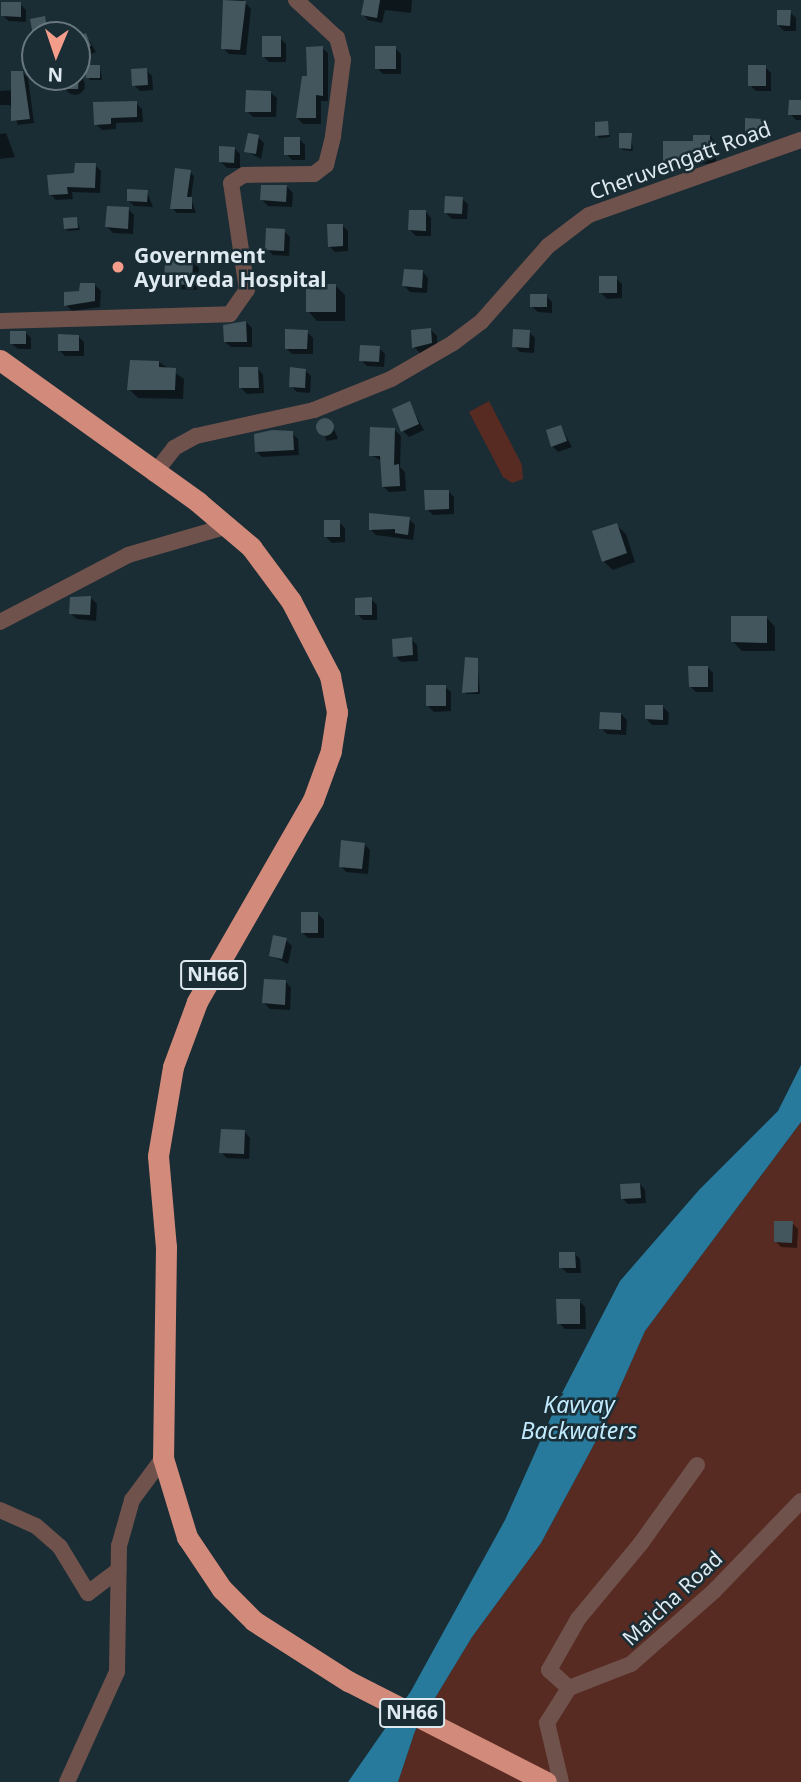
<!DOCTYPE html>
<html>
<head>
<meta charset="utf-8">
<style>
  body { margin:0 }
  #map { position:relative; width:801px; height:1782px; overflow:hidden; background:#1a2c34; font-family:"Noto Sans",sans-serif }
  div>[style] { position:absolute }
  .green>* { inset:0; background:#572b22 }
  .water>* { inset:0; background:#277a9b }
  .shadow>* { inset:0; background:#0007 }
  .round { border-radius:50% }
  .building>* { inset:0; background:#43565e }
  .minor>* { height:16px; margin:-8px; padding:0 8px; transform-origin:8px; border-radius:8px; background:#70524c }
  .highway>* { height:21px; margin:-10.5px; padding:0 10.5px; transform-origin:10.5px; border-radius:10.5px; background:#d28a7a }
  .dots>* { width:19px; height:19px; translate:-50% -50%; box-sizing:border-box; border:4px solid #1a2c34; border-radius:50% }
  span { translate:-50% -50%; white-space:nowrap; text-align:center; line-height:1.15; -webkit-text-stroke:5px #1a2c34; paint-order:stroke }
  .shield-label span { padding:2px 5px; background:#1a2c34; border:2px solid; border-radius:5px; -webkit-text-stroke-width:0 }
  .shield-label { font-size:19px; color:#dfeaf0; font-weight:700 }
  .street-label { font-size:21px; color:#dfeaf0 }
  .poi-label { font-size:21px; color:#dfeaf0; font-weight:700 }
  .left { translate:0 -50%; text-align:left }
  .water-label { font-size:23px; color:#c2eafd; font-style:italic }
  .north { position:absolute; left:21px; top:21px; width:70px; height:70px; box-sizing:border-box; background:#1a2c34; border:2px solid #69787f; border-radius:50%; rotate:182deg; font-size:19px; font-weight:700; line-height:28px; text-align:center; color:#dfeaf0 }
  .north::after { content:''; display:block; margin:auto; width:24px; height:32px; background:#f49d8b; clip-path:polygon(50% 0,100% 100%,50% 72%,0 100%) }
</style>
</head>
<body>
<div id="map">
  <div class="green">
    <div style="clip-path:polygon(489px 401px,522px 465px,523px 479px,512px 483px,503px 477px,469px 412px)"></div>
    <div style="clip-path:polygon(801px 1122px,801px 1782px,398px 1782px,415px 1731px,472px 1637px,541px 1543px,598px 1437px,645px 1331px)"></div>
  </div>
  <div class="water">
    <div style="clip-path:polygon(801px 1065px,801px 1122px,645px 1331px,598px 1437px,541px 1543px,472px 1637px,415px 1731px,398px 1782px,348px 1782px,411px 1691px,505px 1520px,560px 1397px,620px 1281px,699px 1190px,778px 1111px)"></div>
  </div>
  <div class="shadow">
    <div style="clip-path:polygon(223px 0,243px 0,251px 9px,246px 55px,229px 54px,223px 48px)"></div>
    <div style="clip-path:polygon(365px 0,412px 0,411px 13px,385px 10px,382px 23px,368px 20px,363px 14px)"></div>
    <div style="clip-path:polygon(20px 4px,26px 10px,26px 22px,9px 21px,3px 16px)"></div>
    <div style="clip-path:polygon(790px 12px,796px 18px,796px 31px,784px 31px,778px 25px)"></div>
    <div style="clip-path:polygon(45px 18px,53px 35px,35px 35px,32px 21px)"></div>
    <div style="clip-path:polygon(86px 35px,96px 52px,80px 58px,77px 39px)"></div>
    <div style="clip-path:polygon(280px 38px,286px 44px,286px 62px,269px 62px,263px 56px)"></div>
    <div style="clip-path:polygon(322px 48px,328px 53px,328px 101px,321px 101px,321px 124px,303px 124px,297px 118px)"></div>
    <div style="clip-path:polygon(395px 48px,401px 54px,401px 74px,383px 74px,377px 68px)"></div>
    <div style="clip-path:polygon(100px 67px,102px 80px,90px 80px,88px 77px)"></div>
    <div style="clip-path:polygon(765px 67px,771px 73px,771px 91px,756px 91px,750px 85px)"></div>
    <div style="clip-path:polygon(146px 70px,152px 76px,153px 90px,140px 91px,134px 85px)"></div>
    <div style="clip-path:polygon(23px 73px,28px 78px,34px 123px,18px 125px,10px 105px,0 105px,0 91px,15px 90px)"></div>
    <div class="round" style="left:65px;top:75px;width:20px;height:20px"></div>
    <div style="clip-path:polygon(271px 93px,277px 98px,276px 117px,253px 117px,247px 111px)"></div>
    <div style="clip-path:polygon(801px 102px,801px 120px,796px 120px,790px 114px)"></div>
    <div style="clip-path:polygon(136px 103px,142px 109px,143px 122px,116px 123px,116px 129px,102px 130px,96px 124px)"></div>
    <div style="clip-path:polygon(761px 121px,767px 127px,766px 141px,752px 140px,747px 134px)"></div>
    <div style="clip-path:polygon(607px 123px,610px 137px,599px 138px,597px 135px)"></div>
    <div style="clip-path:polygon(6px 133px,15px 157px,0 159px,0 134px)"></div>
    <div style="clip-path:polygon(631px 135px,633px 151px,623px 150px,621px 148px)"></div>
    <div style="clip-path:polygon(710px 136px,716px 142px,716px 163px,670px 166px,664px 160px)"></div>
    <div style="clip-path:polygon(258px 137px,264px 143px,261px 159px,246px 151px)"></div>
    <div style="clip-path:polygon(299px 139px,305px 145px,305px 160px,292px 160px,286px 154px)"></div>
    <div style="clip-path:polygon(234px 148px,240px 154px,240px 168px,227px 168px,221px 162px)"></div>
    <div style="clip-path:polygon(95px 165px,101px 171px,100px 193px,72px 192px,73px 199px,56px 200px,50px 194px)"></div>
    <div style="clip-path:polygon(190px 172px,194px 176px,191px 198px,196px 213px,177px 213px,172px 208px)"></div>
    <div style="clip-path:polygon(287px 187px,293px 193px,292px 207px,268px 206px,262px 200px)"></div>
    <div style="clip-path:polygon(147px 192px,153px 207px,134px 206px,128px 200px)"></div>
    <div style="clip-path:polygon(462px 199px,468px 204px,467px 219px,452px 219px,446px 213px)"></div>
    <div style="clip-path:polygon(128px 209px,134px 215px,133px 234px,113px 233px,107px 227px)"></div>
    <div style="clip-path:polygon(426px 212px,431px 218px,431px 236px,416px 236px,410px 230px)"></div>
    <div style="clip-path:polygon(77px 219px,80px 230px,68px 231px,66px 228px)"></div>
    <div style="clip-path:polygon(342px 225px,348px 231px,348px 251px,335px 252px,329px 246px)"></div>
    <div style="clip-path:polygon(284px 231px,290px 237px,289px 256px,273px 255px,267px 249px)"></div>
    <div style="clip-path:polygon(193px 262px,199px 268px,197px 290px,172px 289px,166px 283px)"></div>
    <div style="clip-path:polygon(423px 272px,428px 278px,427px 293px,410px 292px,404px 286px)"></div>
    <div style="clip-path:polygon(616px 278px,622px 284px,622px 298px,607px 299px,601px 293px)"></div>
    <div style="clip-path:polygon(95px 285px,101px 291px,100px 307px,72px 311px,66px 305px)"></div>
    <div style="clip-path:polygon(336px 286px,345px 295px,345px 321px,317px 321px,308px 311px)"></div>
    <div style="clip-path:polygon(546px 296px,552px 302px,552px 313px,538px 312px,532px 307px)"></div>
    <div style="clip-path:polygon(246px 322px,252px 328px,252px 347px,231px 347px,225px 342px)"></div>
    <div style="clip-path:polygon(431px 330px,437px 336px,437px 348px,420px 353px,414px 347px)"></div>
    <div style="clip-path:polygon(25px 332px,31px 338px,31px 349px,18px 349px,12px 344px)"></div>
    <div style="clip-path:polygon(307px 332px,313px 338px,313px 354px,292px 354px,286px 348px)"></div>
    <div style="clip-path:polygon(529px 332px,535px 338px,534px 353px,520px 352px,514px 346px)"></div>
    <div style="clip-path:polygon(78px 336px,84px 342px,84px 356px,65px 356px,60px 351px)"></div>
    <div style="clip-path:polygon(379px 348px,385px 354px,384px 367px,367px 366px,361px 360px)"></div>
    <div style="clip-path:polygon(159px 362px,184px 379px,183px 399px,138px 398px,129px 389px)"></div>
    <div style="clip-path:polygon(258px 369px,263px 375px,264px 393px,247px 394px,241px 388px)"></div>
    <div style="clip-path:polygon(305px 370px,311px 376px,310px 393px,297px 392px,291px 386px)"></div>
    <div style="clip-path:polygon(409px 403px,424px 430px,409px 437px,403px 431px)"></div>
    <div style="clip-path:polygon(330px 419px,338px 439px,327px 441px,318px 422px)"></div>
    <div style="clip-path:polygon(561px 427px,572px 447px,558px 452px,552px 446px)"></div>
    <div style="clip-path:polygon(395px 430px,401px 436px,400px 467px,405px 472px,406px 491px,389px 492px,383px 486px,382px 461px,371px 455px)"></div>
    <div style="clip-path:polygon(292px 433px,298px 439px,299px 455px,262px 457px,256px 451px)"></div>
    <div style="clip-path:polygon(448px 491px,454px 497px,454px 514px,433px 515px,427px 509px)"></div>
    <div style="clip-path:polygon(409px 519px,415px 525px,413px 540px,376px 535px,370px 529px)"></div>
    <div style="clip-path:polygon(339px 522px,345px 528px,345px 542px,332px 543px,326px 537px)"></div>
    <div style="clip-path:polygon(616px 525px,626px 534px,635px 562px,613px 570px,603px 561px)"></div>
    <div style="clip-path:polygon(91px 598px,97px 604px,96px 621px,77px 619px,71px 614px)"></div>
    <div style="clip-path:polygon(371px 599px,377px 605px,377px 620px,363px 620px,357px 614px)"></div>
    <div style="clip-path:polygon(766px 617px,775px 627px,775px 651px,742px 651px,733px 642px)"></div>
    <div style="clip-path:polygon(411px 639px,417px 645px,418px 661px,401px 662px,395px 656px)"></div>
    <div style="clip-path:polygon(477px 660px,480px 694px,466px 694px,464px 692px)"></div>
    <div style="clip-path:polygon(707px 667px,713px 673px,713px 692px,696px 692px,690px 686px)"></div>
    <div style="clip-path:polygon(445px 687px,451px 692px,451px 711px,434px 712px,428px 706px)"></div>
    <div style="clip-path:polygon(663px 707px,669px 713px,668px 725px,652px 725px,646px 719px)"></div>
    <div style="clip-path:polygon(621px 714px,627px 720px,626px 735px,607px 734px,601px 728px)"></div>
    <div style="clip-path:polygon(364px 844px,370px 850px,368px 874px,346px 872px,341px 866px)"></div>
    <div style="clip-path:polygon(318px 914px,324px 920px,324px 938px,308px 938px,303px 933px)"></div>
    <div style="clip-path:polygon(286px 940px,292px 946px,288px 964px,270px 955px)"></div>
    <div style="clip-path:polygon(286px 982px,291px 988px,290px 1010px,270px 1009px,264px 1003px)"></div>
    <div style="clip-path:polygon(245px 1132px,250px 1138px,249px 1159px,227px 1158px,221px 1152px)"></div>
    <div style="clip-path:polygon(640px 1184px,645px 1190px,646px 1203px,628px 1204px,622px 1198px)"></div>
    <div style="clip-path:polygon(792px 1223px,798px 1229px,797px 1248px,781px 1247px,775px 1241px)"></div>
    <div style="clip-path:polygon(574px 1253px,580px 1259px,581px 1273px,567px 1273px,561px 1267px)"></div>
    <div style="clip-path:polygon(579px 1301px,585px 1307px,586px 1329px,565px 1329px,559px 1323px)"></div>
  </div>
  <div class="building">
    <div style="clip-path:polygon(223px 0,246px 1px,240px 50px,221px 49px)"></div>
    <div style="clip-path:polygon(364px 0,380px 0,377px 18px,361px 15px)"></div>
    <div style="clip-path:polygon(1px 2px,21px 2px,21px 17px,1px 16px)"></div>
    <div style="clip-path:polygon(777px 10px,791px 10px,790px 26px,777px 25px)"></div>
    <div style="clip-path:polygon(45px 16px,49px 35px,33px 35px,30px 19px)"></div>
    <div style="clip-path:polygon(86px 33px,91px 46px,77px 51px,77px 37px)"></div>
    <div style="clip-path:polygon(262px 36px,281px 36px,281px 57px,262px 57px)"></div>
    <div style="clip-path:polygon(323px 46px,323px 96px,316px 95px,316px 118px,296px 118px,302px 76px,307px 76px,306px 47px)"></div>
    <div style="clip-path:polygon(375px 46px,396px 46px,396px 69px,375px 69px)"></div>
    <div style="clip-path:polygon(86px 65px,100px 65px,100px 78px,86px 78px)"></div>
    <div style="clip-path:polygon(748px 65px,766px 65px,766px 86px,748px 86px)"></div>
    <div style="clip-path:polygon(147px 68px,148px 85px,132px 86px,131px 69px)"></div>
    <div style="clip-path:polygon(11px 71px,23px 71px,30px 119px,11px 121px)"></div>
    <div style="clip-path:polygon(64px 77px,79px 77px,78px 89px,63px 89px)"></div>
    <div style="clip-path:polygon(246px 90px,271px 91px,271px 112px,245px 112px)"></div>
    <div style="clip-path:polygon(789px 100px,801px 100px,801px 115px,788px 115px)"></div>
    <div style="clip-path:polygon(137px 101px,137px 117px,111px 118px,111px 124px,94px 125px,93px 102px)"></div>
    <div style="clip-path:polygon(745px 118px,762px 119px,761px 136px,745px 135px)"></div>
    <div style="clip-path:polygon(608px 121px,609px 135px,595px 136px,595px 122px)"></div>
    <div style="clip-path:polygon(248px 133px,259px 135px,256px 154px,244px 152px)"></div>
    <div style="clip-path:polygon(619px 133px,632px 133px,631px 149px,619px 148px)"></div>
    <div style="clip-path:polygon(693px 135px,710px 135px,711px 158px,663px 161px,663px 141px,693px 141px)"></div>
    <div style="clip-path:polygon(284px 137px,300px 137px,300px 155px,284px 155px)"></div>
    <div style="clip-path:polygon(219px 146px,235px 147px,234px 163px,219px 162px)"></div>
    <div style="clip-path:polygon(75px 163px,96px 163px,95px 188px,67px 187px,68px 194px,49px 195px,47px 175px,74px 173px)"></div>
    <div style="clip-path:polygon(175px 168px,191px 170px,187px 197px,192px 197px,192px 209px,170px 209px)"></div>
    <div style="clip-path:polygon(261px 185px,287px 185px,286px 202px,260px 200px)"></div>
    <div style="clip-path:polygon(127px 189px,148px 190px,147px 202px,127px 201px)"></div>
    <div style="clip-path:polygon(445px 196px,463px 197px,462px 214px,444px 213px)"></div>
    <div style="clip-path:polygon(107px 206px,129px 207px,128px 229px,105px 227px)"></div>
    <div style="clip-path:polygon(409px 210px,426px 210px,426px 231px,408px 230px)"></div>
    <div style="clip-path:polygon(77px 217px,78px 228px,64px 229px,63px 218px)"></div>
    <div style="clip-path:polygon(327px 224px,343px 224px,343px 246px,328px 247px)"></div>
    <div style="clip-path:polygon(266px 228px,285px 229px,284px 251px,265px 250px)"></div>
    <div style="clip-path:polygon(165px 259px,193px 260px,192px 285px,164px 284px)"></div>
    <div style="clip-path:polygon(404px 269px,423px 270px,422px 288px,402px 286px)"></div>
    <div style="clip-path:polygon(599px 276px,617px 276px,617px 293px,599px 293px)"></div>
    <div style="clip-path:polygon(80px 283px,95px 283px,95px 301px,64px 306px,64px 292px,79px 291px)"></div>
    <div style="clip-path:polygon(306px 284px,336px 284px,336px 312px,306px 312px)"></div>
    <div style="clip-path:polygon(530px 294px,547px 294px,547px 307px,530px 307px)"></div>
    <div style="clip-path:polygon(246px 321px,247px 342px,224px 342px,223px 325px)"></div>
    <div style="clip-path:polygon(431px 328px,432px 343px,412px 348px,411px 330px)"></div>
    <div style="clip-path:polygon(285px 329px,308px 330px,307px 349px,285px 349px)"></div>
    <div style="clip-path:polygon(513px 329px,530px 330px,529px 348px,512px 347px)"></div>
    <div style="clip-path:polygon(10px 331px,26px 331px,26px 344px,10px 344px)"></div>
    <div style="clip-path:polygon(58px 334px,79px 335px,79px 351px,58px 351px)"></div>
    <div style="clip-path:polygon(360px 345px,380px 346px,379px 362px,359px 361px)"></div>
    <div style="clip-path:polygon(130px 360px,159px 361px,159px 367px,176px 368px,175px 390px,127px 390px)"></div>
    <div style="clip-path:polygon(239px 367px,258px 367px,259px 388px,239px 388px)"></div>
    <div style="clip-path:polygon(290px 367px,306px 369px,305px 388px,289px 387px)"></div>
    <div style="clip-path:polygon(410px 401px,419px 424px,401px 432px,392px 409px)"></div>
    <div class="round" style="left:316px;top:418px;width:18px;height:18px"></div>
    <div style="clip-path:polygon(561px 425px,567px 441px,551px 447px,546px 430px)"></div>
    <div style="clip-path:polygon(370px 427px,395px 428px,394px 465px,399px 464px,400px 486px,382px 487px,380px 456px,369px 456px)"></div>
    <div style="clip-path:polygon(272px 430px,293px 431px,294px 450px,255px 452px,254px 434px)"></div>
    <div style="clip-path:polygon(424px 490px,449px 490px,449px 509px,425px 510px)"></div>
    <div style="clip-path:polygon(369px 513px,410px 517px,408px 535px,395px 533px,395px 529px,369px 530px)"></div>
    <div style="clip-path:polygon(324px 520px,340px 520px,340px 537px,324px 537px)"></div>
    <div style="clip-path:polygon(617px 523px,627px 553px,602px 562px,592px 531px)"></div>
    <div style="clip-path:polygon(91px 596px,90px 615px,69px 614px,70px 597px)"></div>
    <div style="clip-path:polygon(372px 597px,372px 615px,355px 615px,355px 598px)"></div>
    <div style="clip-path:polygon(731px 616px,767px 616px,767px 643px,731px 642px)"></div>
    <div style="clip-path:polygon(412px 637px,413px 655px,393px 657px,392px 639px)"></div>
    <div style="clip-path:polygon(465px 657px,478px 658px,478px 692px,462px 693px)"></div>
    <div style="clip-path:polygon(688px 666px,708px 666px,708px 687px,689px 687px)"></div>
    <div style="clip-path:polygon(426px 685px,446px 685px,446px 706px,426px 706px)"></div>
    <div style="clip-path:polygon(645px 705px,663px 705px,663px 720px,645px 719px)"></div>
    <div style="clip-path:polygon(600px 712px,621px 713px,621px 730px,599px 729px)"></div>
    <div style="clip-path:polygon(341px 840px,365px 843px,362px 869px,339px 867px)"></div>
    <div style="clip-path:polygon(301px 912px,318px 912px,318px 933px,301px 933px)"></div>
    <div style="clip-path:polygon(273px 935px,287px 938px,282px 959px,269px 956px)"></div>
    <div style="clip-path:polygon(264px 979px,286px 980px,285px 1005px,262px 1003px)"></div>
    <div style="clip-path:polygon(221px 1129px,245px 1130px,244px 1154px,219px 1153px)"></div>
    <div style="clip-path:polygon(640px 1183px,641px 1198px,621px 1199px,620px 1184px)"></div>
    <div style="clip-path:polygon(774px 1221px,793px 1221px,792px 1243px,774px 1242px)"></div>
    <div style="clip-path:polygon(559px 1252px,575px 1252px,576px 1268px,559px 1268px)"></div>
    <div style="clip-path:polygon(556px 1299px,580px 1299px,580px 1324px,557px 1324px)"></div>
  </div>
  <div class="minor">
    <div style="left:0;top:321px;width:230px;rotate:-1.7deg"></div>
    <div style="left:230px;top:314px;width:29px;rotate:-55deg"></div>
    <div style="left:247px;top:290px;width:108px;rotate:-98.5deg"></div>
    <div style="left:231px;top:183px;width:15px;rotate:-32deg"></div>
    <div style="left:244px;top:175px;width:70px;rotate:-0.8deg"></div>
    <div style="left:314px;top:174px;width:15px;rotate:-37deg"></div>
    <div style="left:326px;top:165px;width:30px;rotate:-76deg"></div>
    <div style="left:333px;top:136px;width:77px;rotate:-82.5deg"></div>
    <div style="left:343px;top:60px;width:23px;rotate:-105deg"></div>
    <div style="left:337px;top:38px;width:56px;rotate:-137.2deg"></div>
    <div style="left:154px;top:474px;width:33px;rotate:-52deg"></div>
    <div style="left:174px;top:448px;width:25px;rotate:-29deg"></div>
    <div style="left:196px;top:436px;width:121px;rotate:-12.4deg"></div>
    <div style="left:314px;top:410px;width:83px;rotate:-21.9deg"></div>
    <div style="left:391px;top:379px;width:72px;rotate:-30.1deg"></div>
    <div style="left:453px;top:343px;width:35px;rotate:-37deg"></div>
    <div style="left:481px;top:322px;width:101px;rotate:-48.6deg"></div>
    <div style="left:548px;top:246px;width:51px;rotate:-37.1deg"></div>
    <div style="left:589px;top:215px;width:225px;rotate:-19.5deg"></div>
    <div style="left:0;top:622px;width:144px;rotate:-27.6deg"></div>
    <div style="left:128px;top:555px;width:104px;rotate:-16.2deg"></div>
    <div style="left:0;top:1510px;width:39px;rotate:24deg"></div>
    <div style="left:36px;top:1526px;width:32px;rotate:41deg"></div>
    <div style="left:60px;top:1547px;width:54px;rotate:58.7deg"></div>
    <div style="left:88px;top:1593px;width:38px;rotate:-37deg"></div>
    <div style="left:569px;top:1688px;width:27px;rotate:-138deg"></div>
    <div style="left:549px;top:1670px;width:59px;rotate:-60.4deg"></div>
    <div style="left:578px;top:1619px;width:99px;rotate:-50.3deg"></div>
    <div style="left:641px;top:1543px;width:96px;rotate:-54.3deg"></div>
    <div style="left:67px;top:1782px;width:121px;rotate:-65.6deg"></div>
    <div style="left:117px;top:1672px;width:126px;rotate:-89.1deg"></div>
    <div style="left:119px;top:1546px;width:48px;rotate:-74.2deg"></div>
    <div style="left:132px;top:1500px;width:52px;rotate:-53.6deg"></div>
    <div style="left:561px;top:1782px;width:61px;rotate:-103.3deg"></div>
    <div style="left:547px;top:1723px;width:41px;rotate:-57.8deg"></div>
    <div style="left:569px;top:1688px;width:66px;rotate:-21.2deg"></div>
    <div style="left:631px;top:1664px;width:111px;rotate:-41.3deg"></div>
    <div style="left:714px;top:1591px;width:125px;rotate:-46deg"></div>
  </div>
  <div class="highway">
    <div style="left:0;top:360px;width:244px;rotate:35.6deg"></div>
    <div style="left:198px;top:502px;width:70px;rotate:40.3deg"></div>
    <div style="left:251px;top:547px;width:67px;rotate:53.5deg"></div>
    <div style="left:291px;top:601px;width:85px;rotate:62.5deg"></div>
    <div style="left:330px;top:676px;width:37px;rotate:79deg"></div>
    <div style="left:337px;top:712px;width:39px;rotate:99deg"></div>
    <div style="left:331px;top:751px;width:52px;rotate:110.2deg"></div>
    <div style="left:313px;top:800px;width:233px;rotate:119.9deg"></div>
    <div style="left:197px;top:1002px;width:69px;rotate:110.3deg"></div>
    <div style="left:173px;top:1067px;width:90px;rotate:99.6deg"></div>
    <div style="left:158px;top:1156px;width:91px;rotate:85deg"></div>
    <div style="left:166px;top:1247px;width:211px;rotate:90.8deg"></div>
    <div style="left:163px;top:1458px;width:83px;rotate:73.1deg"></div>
    <div style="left:187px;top:1537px;width:63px;rotate:56.1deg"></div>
    <div style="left:222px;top:1589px;width:45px;rotate:45deg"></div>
    <div style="left:254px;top:1621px;width:112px;rotate:32.6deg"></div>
    <div style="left:348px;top:1681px;width:222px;rotate:27deg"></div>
  </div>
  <div class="dots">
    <div style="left:118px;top:267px;background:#f49d8b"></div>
  </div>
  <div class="shield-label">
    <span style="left:213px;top:975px">NH66</span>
    <span style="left:412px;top:1713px">NH66</span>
  </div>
  <div class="street-label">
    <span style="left:680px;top:160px;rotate:-20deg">Cheruvengatt Road</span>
    <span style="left:672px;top:1598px;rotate:-43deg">Maicha Road</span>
  </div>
  <div class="poi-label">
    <span class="left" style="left:134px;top:267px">Government<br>Ayurveda Hospital</span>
  </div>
  <div class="water-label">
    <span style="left:579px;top:1417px">Kavvay<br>Backwaters</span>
  </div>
  <div class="north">N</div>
</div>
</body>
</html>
